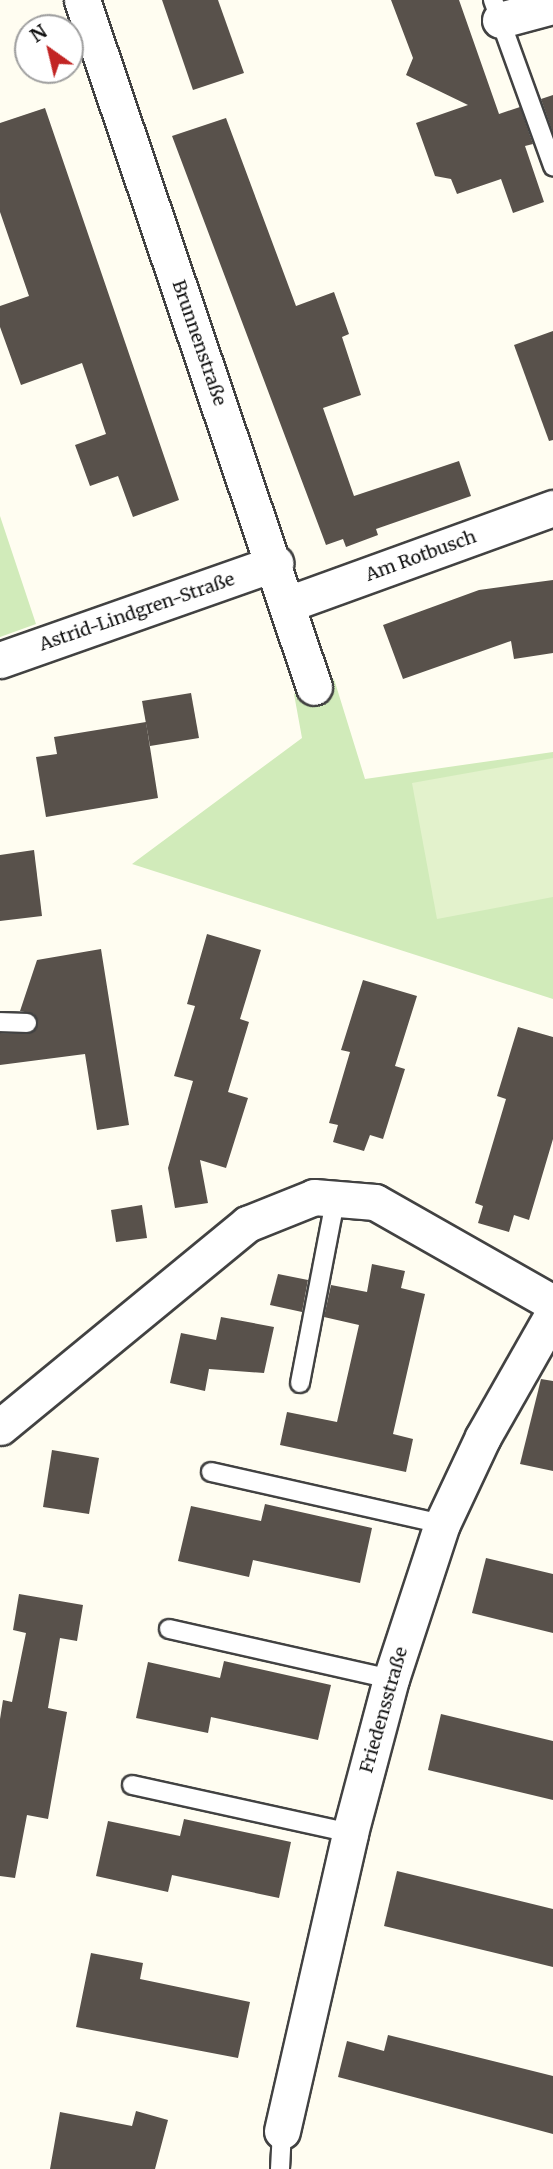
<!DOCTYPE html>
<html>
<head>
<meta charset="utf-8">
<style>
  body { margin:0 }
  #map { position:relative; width:553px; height:2169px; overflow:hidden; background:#fffdf1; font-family:Merriweather,serif }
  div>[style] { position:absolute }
  .green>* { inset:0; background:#d1ebba }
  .pitch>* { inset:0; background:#e3f2cc }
  .building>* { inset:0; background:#58514b }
  .roads { filter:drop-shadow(2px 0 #424242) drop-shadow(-2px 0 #424242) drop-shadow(0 2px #424242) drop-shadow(0 -2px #424242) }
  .service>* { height:18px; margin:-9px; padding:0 9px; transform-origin:9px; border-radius:9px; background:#fff }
  .minor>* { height:35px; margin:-17.5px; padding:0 17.5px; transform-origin:17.5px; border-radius:17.5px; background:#fff }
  span { translate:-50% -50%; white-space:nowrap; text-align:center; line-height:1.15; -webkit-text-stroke:7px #fff; paint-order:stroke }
  .street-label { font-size:18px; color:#0f0f0f }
  .north { position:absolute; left:14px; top:14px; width:70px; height:70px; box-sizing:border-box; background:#fff; border:2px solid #9f9f9f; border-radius:50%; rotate:326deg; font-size:19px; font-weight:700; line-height:28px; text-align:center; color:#0f0f0f }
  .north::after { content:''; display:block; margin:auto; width:24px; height:32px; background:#c22524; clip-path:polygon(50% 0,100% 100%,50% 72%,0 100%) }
</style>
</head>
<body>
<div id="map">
  <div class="green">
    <div style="clip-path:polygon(0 516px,36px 624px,0 637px)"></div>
    <div style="clip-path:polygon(334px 679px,365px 779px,553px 752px,553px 999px,132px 864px,302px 738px,294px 694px)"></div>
  </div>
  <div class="pitch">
    <div style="clip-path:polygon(553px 758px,553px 897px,437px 919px,412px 783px)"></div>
  </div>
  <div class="building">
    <div style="clip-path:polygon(162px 0,218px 0,244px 73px,193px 90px)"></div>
    <div style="clip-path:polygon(391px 0,459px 0,499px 114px,520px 107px,533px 144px,525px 146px,544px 202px,513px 213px,501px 179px,457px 194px,451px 179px,435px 176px,416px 123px,468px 105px,406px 75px,413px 58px)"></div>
    <div style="clip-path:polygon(553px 95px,553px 133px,541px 99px)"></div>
    <div style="clip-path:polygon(45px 108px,179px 500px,133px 517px,118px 476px,90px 486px,75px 445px,106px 434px,82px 363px,21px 385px,0 327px,0 306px,29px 296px,0 212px,0 123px)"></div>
    <div style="clip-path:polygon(226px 118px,296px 306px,334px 292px,349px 334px,342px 337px,361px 395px,323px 408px,354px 496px,459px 461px,471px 496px,376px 529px,378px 535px,346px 547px,343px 539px,326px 545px,172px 136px)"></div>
    <div style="clip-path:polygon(553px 331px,553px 440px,549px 441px,514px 345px)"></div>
    <div style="clip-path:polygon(553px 580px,553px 653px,514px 659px,511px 641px,403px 679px,383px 625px,479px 590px)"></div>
    <div style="clip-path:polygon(191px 693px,199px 738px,150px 746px,142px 701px)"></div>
    <div style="clip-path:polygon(146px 722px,158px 798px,46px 817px,36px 757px,57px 754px,54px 737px)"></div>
    <div style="clip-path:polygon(34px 850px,42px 916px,0 921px,0 855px)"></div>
    <div style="clip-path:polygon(207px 934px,261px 950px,240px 1019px,249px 1022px,228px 1092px,248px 1098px,226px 1168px,200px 1160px,208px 1203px,175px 1208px,168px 1168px,193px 1081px,174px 1076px,195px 1006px,187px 1004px)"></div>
    <div style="clip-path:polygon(101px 949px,129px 1125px,97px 1130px,85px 1054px,0 1065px,0 1033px,27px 1034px,37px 1028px,34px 1014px,20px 1011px,37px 960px)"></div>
    <div style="clip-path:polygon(363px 980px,417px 996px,395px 1066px,405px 1069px,383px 1139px,370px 1135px,364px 1151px,333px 1142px,338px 1125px,329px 1123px,350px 1052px,341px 1050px)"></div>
    <div style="clip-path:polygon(518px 1027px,553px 1037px,553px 1139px,529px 1220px,514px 1215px,509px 1232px,478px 1223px,483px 1206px,475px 1203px,506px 1099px,497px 1096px)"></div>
    <div style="clip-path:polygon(142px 1205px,147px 1238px,116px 1242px,111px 1210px)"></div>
    <div style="clip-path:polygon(372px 1264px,405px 1271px,401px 1288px,425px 1294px,393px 1434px,413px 1439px,406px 1472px,280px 1445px,287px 1412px,337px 1422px,359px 1325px,324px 1317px,331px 1285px,367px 1292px)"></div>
    <div style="clip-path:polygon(278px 1274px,308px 1280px,302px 1312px,270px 1305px)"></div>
    <div style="clip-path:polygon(221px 1317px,274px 1327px,264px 1373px,209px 1369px,205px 1391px,170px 1383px,181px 1333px,216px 1340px)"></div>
    <div style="clip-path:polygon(541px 1379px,553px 1381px,553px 1471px,520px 1464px)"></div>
    <div style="clip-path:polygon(52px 1450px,99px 1458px,89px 1514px,43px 1507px)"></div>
    <div style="clip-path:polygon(265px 1504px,372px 1528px,360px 1583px,253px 1560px,249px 1577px,178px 1561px,191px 1506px,261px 1521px)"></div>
    <div style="clip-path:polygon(486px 1558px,553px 1574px,553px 1633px,472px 1613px)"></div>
    <div style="clip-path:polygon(19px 1594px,83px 1605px,77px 1641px,60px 1638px,48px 1708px,67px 1712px,48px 1819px,27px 1815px,15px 1878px,0 1876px,0 1719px,3px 1700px,12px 1702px,26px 1633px,13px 1630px)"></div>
    <div style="clip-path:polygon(224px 1661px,331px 1685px,318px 1740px,211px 1717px,208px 1733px,136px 1718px,148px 1662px,220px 1678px)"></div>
    <div style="clip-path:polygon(441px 1714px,553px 1741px,553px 1800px,428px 1770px)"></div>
    <div style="clip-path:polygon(184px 1819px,291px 1842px,279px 1898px,172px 1875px,168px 1892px,96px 1876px,108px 1821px,180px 1836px)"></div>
    <div style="clip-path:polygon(397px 1871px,553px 1909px,553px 1967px,384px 1926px)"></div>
    <div style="clip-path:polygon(91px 1953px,143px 1963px,140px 1979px,250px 2002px,238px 2058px,76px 2027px)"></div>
    <div style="clip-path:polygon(388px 2035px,553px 2076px,553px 2134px,338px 2077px,347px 2041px,384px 2051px)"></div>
    <div style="clip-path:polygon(136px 2111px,168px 2120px,155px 2169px,50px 2169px,60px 2112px,132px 2126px)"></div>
  </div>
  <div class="roads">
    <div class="service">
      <div style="left:493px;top:0;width:177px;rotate:70.1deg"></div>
      <div style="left:0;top:1022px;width:27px;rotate:2deg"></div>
      <div style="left:300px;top:1383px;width:190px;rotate:-79.1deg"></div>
      <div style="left:211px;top:1472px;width:237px;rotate:12.7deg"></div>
      <div style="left:169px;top:1629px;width:228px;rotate:12.7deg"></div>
      <div style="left:132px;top:1785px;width:223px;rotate:12.4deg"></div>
      <div style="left:280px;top:2169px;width:38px;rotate:-87deg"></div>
    </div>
    <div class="minor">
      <div style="left:82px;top:0;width:725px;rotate:71.34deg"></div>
      <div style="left:500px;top:20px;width:55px;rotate:-14.8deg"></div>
      <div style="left:288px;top:604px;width:282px;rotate:-19.9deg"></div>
      <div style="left:0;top:660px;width:292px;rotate:-19.4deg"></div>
      <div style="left:0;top:1427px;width:320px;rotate:-39.4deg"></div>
      <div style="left:247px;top:1224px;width:72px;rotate:-21.9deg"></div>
      <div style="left:314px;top:1197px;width:61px;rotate:4.7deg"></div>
      <div style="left:375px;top:1202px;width:205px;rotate:29.6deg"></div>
      <div style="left:282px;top:2131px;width:306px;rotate:-77.1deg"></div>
      <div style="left:350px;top:1833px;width:159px;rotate:-75.1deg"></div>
      <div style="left:391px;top:1679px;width:163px;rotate:-71.8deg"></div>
      <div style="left:442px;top:1524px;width:96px;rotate:-64.8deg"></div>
      <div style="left:483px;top:1437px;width:142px;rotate:-60.4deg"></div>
    </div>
  </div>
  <div class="street-label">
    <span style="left:199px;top:343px;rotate:71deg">Brunnenstraße</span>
    <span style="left:421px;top:556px;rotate:-20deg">Am Rotbusch</span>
    <span style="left:137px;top:612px;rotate:-19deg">Astrid-Lindgren-Straße</span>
    <span style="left:384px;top:1710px;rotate:-74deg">Friedensstraße</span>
  </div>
  <div class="north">N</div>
</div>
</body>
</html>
